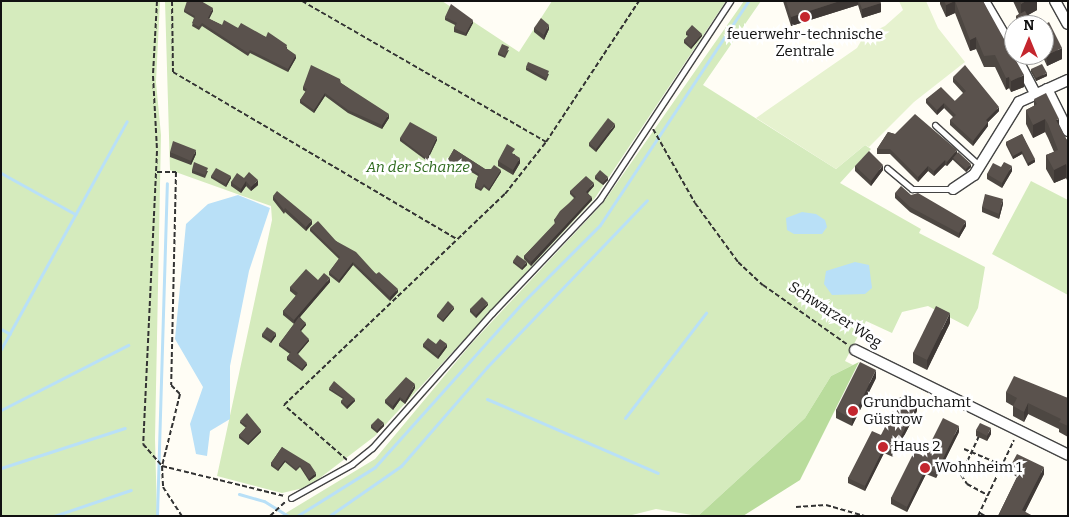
<!DOCTYPE html>
<html>
<head>
<meta charset="utf-8">
<style>
  body { margin:0 }
  #map { position:relative; width:1069px; height:517px; overflow:hidden; background:#fffdf5; font-family:Bitter,serif }
  div>[style] { position:absolute }
  .green>* { inset:0; background:#d5ebbd }
  .forest>* { inset:0; background:#b9dc9c }
  .pitch>* { inset:0; background:#e6f2cf }
  .water>* { inset:0; background:#b9e0f7 }
  .stream>* { height:3px; margin:-1.5px; padding:0 1.5px; transform-origin:1.5px; border-radius:1.5px; background:#b9e0f7 }
  .path>* { height:2px; margin-top:-1px; transform-origin:0; background:repeating-linear-gradient(90deg,#333 0 5px,transparent 0 7.5px) }
  .roads { filter:drop-shadow(1px 0 #444) drop-shadow(-1px 0 #444) drop-shadow(0 1px #444) drop-shadow(0 -1px #444) }
  .service>* { height:5px; margin:-2.5px; padding:0 2.5px; transform-origin:2.5px; border-radius:2.5px; background:#fff }
  .minor>* { height:10px; margin:-5px; padding:0 5px; transform-origin:5px; border-radius:5px; background:#fff }
  .wall>* { inset:0; background:#4d4742 }
  .shaded-wall>* { inset:0; background:#3f3936 }
  .building>* { inset:0; background:#5a524d }
  .dots>* { width:14px; height:14px; translate:-50% -50%; box-sizing:border-box; border:2px solid #fff; border-radius:50% }
  span { translate:-50% -50%; white-space:nowrap; text-align:center; line-height:1.15; -webkit-text-stroke:5px #fff; paint-order:stroke }
  .poi-label { font-size:15px; color:#111 }
  .left { translate:0 -50%; text-align:left }
  .park-label { font-size:15px; color:#2f6b1f; font-style:italic }
  .street-label { font-size:15px; color:#111 }
  .frame { position:absolute; inset:0; border:2px solid #111; pointer-events:none }
  .north { position:absolute; left:1004px; top:15px; width:50px; height:50px; box-sizing:border-box; background:#fff; border:1px solid #a0a0a0; border-radius:50%; rotate:0deg; font-size:14px; font-weight:700; line-height:20px; text-align:center; color:#111 }
  .north::after { content:''; display:block; margin:auto; width:18px; height:22px; background:#c4262e; clip-path:polygon(50% 0,100% 100%,50% 72%,0 100%) }
</style>
</head>
<body>
<div id="map">
  <div class="green">
    <div style="clip-path:polygon(1px 1px,160px 1px,156px 82px,161px 135px,155px 439px,157px 516px,1px 516px)"></div>
    <div style="clip-path:polygon(165px 1px,442px 1px,519px 52px,552px 1px,726px 1px,595px 198px,375px 436px,308px 487px,282px 493px,217px 476px,272px 220px,271px 206px,170px 170px)"></div>
    <div style="clip-path:polygon(744px 1px,761px 1px,703px 85px,836px 169px,865px 145px,871px 149px,840px 183px,921px 229px,919px 233px,985px 267px,978px 308px,968px 327px,928px 306px,902px 312px,892px 333px,866px 321px,845px 361px,853px 365px,831px 376px,805px 418px,698px 516px,656px 509px,628px 516px,281px 516px,375px 459px,471px 344px,603px 203px)"></div>
    <div style="clip-path:polygon(1031px 181px,1068px 200px,1068px 295px,992px 254px)"></div>
  </div>
  <div class="forest">
    <div style="clip-path:polygon(859px 362px,800px 480px,743px 516px,698px 516px,805px 418px,831px 376px)"></div>
  </div>
  <div class="pitch">
    <div style="clip-path:polygon(899px 1px,926px 1px,938px 28px,965px 62px,914px 102px,869px 147px,865px 145px,836px 169px,756px 118px,857px 48px,864px 36px,885px 26px,903px 10px)"></div>
  </div>
  <div class="water">
    <div style="clip-path:polygon(238px 195px,270px 208px,249px 271px,230px 366px,230px 419px,210px 431px,207px 456px,196px 454px,190px 424px,203px 387px,175px 339px,186px 224px,208px 204px)"></div>
    <div style="clip-path:polygon(802px 212px,816px 214px,825px 220px,827px 227px,822px 234px,794px 234px,787px 230px,786px 218px)"></div>
    <div style="clip-path:polygon(855px 262px,869px 265px,872px 288px,865px 294px,832px 295px,824px 284px,826px 271px)"></div>
  </div>
  <div class="stream">
    <div style="left:1px;top:173px;width:85px;rotate:29deg"></div>
    <div style="left:1px;top:329px;width:10px;rotate:29deg"></div>
    <div style="left:1px;top:349px;width:260px;rotate:-61.1deg"></div>
    <div style="left:487px;top:399px;width:186px;rotate:23.4deg"></div>
    <div style="left:1px;top:410px;width:143px;rotate:-27.1deg"></div>
    <div style="left:625px;top:418px;width:133px;rotate:-52.4deg"></div>
    <div style="left:1px;top:468px;width:130px;rotate:-17.9deg"></div>
    <div style="left:239px;top:494px;width:26px;rotate:16deg"></div>
    <div style="left:264px;top:501px;width:28px;rotate:32deg"></div>
    <div style="left:54px;top:516px;width:81px;rotate:-18.7deg"></div>
    <div style="left:157px;top:516px;width:333px;rotate:-88.3deg"></div>
    <div style="left:297px;top:516px;width:92px;rotate:-32.1deg"></div>
    <div style="left:375px;top:467px;width:223px;rotate:-48.1deg"></div>
    <div style="left:524px;top:301px;width:107px;rotate:-45deg"></div>
    <div style="left:600px;top:225px;width:268px;rotate:-56.5deg"></div>
    <div style="left:329px;top:516px;width:88px;rotate:-34.8deg"></div>
    <div style="left:401px;top:466px;width:131px;rotate:-49deg"></div>
    <div style="left:487px;top:367px;width:231px;rotate:-46.2deg"></div>
  </div>
  <div class="path">
    <div style="left:157px;top:1px;width:75px;rotate:93.1deg"></div>
    <div style="left:153px;top:76px;width:75px;rotate:86.9deg"></div>
    <div style="left:157px;top:151px;width:293px;rotate:92.7deg"></div>
    <div style="left:143px;top:444px;width:29px;rotate:49deg"></div>
    <div style="left:162px;top:466px;width:126px;rotate:13.8deg"></div>
    <div style="left:172px;top:1px;width:71px;rotate:89.2deg"></div>
    <div style="left:173px;top:72px;width:329px;rotate:30.5deg"></div>
    <div style="left:302px;top:1px;width:282px;rotate:30deg"></div>
    <div style="left:653px;top:129px;width:85px;rotate:60.4deg"></div>
    <div style="left:695px;top:203px;width:73px;rotate:53.9deg"></div>
    <div style="left:738px;top:262px;width:34px;rotate:43deg"></div>
    <div style="left:763px;top:285px;width:104px;rotate:35.2deg"></div>
    <div style="left:157px;top:172px;width:19px"></div>
    <div style="left:176px;top:172px;width:213px;rotate:91.3deg"></div>
    <div style="left:171px;top:385px;width:13px;rotate:45deg"></div>
    <div style="left:180px;top:394px;width:74px;rotate:104deg"></div>
    <div style="left:162px;top:466px;width:21px;rotate:87deg"></div>
    <div style="left:163px;top:487px;width:35px;rotate:57deg"></div>
    <div style="left:979px;top:436px;width:43px;rotate:114.8deg"></div>
    <div style="left:961px;top:475px;width:11px;rotate:56deg"></div>
    <div style="left:967px;top:484px;width:24px;rotate:28deg"></div>
    <div style="left:964px;top:449px;width:41px;rotate:22.8deg"></div>
    <div style="left:347px;top:460px;width:84px;rotate:-138.9deg"></div>
    <div style="left:284px;top:405px;width:306px;rotate:-43.7deg"></div>
    <div style="left:505px;top:194px;width:66px;rotate:-51.7deg"></div>
    <div style="left:546px;top:142px;width:169px;rotate:-56.6deg"></div>
    <div style="left:796px;top:507px;width:30px;rotate:-4deg"></div>
    <div style="left:826px;top:505px;width:40px;rotate:16deg"></div>
    <div style="left:980px;top:513px;width:6px;rotate:31deg"></div>
    <div style="left:270px;top:516px;width:21px;rotate:-43deg"></div>
    <div style="left:978px;top:516px;width:84px;rotate:-64.7deg"></div>
  </div>
  <div class="roads">
    <div class="service">
      <div style="left:935px;top:125px;width:61px;rotate:42.3deg"></div>
      <div style="left:887px;top:168px;width:33px;rotate:40deg"></div>
      <div style="left:912px;top:189px;width:41px"></div>
      <div style="left:291px;top:498px;width:70px;rotate:-29.1deg"></div>
      <div style="left:352px;top:464px;width:26px;rotate:-39deg"></div>
      <div style="left:372px;top:448px;width:181px;rotate:-48.4deg"></div>
      <div style="left:492px;top:313px;width:157px;rotate:-46.5deg"></div>
      <div style="left:600px;top:199px;width:237px;rotate:-56.7deg"></div>
    </div>
    <div class="minor">
      <div style="left:984px;top:1px;width:59px;rotate:59.5deg"></div>
      <div style="left:1055px;top:1px;width:26px;rotate:61deg"></div>
      <div style="left:1015px;top:55px;width:45px;rotate:62.3deg"></div>
      <div style="left:1047px;top:89px;width:47px;rotate:63.4deg"></div>
      <div style="left:953px;top:189px;width:25px;rotate:-34deg"></div>
      <div style="left:974px;top:175px;width:86px;rotate:-58.3deg"></div>
      <div style="left:1019px;top:102px;width:54px;rotate:-24.2deg"></div>
      <div style="left:855px;top:350px;width:237px;rotate:26.2deg"></div>
    </div>
  </div>
  <div class="wall">
    <div style="clip-path:polygon(783px 1px,880px 1px,881px 12px,862px 18px,858px 5px,791px 26px)"></div>
    <div style="clip-path:polygon(940px 1px,983px 1px,1024px 87px,1011px 92px,1009px 88px,1006px 90px,995px 67px,984px 67px,976px 49px,970px 51px,955px 13px,946px 17px,940px 4px)"></div>
    <div style="clip-path:polygon(1013px 1px,1037px 1px,1037px 10px,1028px 15px,1033px 25px,1016px 25px,1016px 16px,1019px 14px)"></div>
    <div style="clip-path:polygon(184px 10px,213px 11px,209px 19px,222px 25px,238px 28px,266px 37px,287px 47px,287px 49px,296px 58px,288px 72px,250px 53px,248px 56px,202px 26px,199px 30px,192px 26px,194px 18px,184px 12px)"></div>
    <div style="clip-path:polygon(445px 17px,473px 23px,466px 36px,454px 32px,454px 28px,455px 25px,445px 20px)"></div>
    <div style="clip-path:polygon(1044px 25px,1062px 59px,1047px 66px,1042px 55px,1044px 55px)"></div>
    <div style="clip-path:polygon(534px 28px,549px 29px,544px 40px,534px 32px)"></div>
    <div style="clip-path:polygon(686px 32px,702px 36px,691px 49px,684px 43px,684px 40px,688px 36px,686px 35px)"></div>
    <div style="clip-path:polygon(509px 50px,505px 58px,498px 55px,498px 53px)"></div>
    <div style="clip-path:polygon(526px 67px,549px 74px,546px 81px,526px 70px)"></div>
    <div style="clip-path:polygon(1031px 69px,1047px 76px,1036px 81px,1031px 72px)"></div>
    <div style="clip-path:polygon(953px 77px,999px 111px,988px 122px,988px 126px,973px 146px,950px 125px,950px 120px,953px 117px,944px 108px,937px 115px,926px 103px,926px 99px,955px 101px,963px 93px,953px 82px)"></div>
    <div style="clip-path:polygon(341px 83px,389px 118px,382px 129px,348px 113px,325px 96px,314px 113px,300px 103px,300px 100px,306px 92px,303px 90px,303px 87px)"></div>
    <div style="clip-path:polygon(1034px 99px,1059px 127px,1068px 142px,1068px 182px,1066px 178px,1054px 183px,1046px 169px,1046px 155px,1054px 152px,1048px 138px,1045px 132px,1033px 138px,1026px 124px,1026px 110px,1034px 106px)"></div>
    <div style="clip-path:polygon(615px 127px,596px 152px,589px 146px,589px 143px)"></div>
    <div style="clip-path:polygon(888px 132px,957px 153px,971px 167px,966px 172px,953px 160px,953px 159px,947px 166px,945px 165px,934px 176px,928px 171px,918px 182px,890px 154px,877px 154px,877px 149px)"></div>
    <div style="clip-path:polygon(1022px 134px,1035px 162px,1028px 166px,1022px 154px,1013px 159px,1006px 145px,1006px 142px)"></div>
    <div style="clip-path:polygon(400px 138px,437px 140px,427px 161px,400px 141px)"></div>
    <div style="clip-path:polygon(454px 149px,485px 169px,501px 172px,489px 191px,484px 187px,481px 191px,475px 188px,475px 185px,478px 176px,458px 164px,455px 171px,446px 165px,446px 163px)"></div>
    <div style="clip-path:polygon(170px 152px,196px 154px,191px 165px,170px 157px)"></div>
    <div style="clip-path:polygon(515px 154px,515px 155px,520px 163px,513px 175px,498px 166px,498px 161px)"></div>
    <div style="clip-path:polygon(855px 166px,883px 170px,871px 186px,855px 171px)"></div>
    <div style="clip-path:polygon(1001px 167px,1012px 171px,1002px 188px,987px 179px,987px 174px)"></div>
    <div style="clip-path:polygon(192px 170px,208px 171px,205px 178px,192px 173px)"></div>
    <div style="clip-path:polygon(211px 176px,231px 178px,226px 187px,211px 178px)"></div>
    <div style="clip-path:polygon(595px 176px,608px 180px,603px 185px,595px 179px)"></div>
    <div style="clip-path:polygon(244px 178px,258px 185px,251px 191px,246px 186px,241px 193px,231px 186px,231px 182px)"></div>
    <div style="clip-path:polygon(594px 186px,588px 193px,592px 200px,531px 266px,524px 259px,524px 256px,555px 224px,554px 220px,574px 198px,570px 194px,570px 191px)"></div>
    <div style="clip-path:polygon(895px 193px,911px 195px,966px 226px,959px 238px,910px 212px,895px 198px)"></div>
    <div style="clip-path:polygon(273px 196px,312px 224px,306px 231px,285px 212px,284px 214px,273px 200px)"></div>
    <div style="clip-path:polygon(1003px 204px,999px 219px,982px 212px,982px 207px)"></div>
    <div style="clip-path:polygon(310px 228px,336px 241px,398px 292px,390px 301px,353px 265px,339px 283px,329px 275px,329px 272px,339px 259px,310px 231px)"></div>
    <div style="clip-path:polygon(513px 261px,527px 265px,522px 270px,513px 263px)"></div>
    <div style="clip-path:polygon(318px 280px,330px 282px,300px 317px,306px 325px,301px 331px,309px 341px,298px 354px,307px 365px,302px 371px,287px 360px,287px 357px,290px 354px,279px 346px,279px 344px,294px 324px,283px 315px,283px 311px,296px 296px,290px 291px,290px 287px)"></div>
    <div style="clip-path:polygon(488px 305px,476px 318px,470px 312px,470px 309px)"></div>
    <div style="clip-path:polygon(454px 309px,443px 322px,437px 317px,437px 315px)"></div>
    <div style="clip-path:polygon(950px 323px,927px 370px,913px 363px,913px 353px)"></div>
    <div style="clip-path:polygon(262px 334px,276px 336px,271px 343px,262px 337px)"></div>
    <div style="clip-path:polygon(423px 344px,436px 344px,447px 347px,438px 359px,423px 347px)"></div>
    <div style="clip-path:polygon(876px 378px,852px 426px,836px 418px,836px 410px)"></div>
    <div style="clip-path:polygon(329px 388px,355px 401px,347px 409px,341px 403px,341px 401px,343px 399px,329px 390px)"></div>
    <div style="clip-path:polygon(415px 388px,405px 404px,400px 400px,393px 410px,385px 403px,385px 400px)"></div>
    <div style="clip-path:polygon(1006px 392px,1068px 398px,1068px 437px,1059px 432px,1059px 429px,1028px 414px,1024px 422px,1013px 416px,1013px 406px,1006px 402px)"></div>
    <div style="clip-path:polygon(917px 411px,893px 457px,884px 453px,865px 491px,848px 483px,848px 478px,881px 435px)"></div>
    <div style="clip-path:polygon(240px 421px,261px 432px,248px 445px,239px 438px,239px 435px,246px 428px,240px 423px)"></div>
    <div style="clip-path:polygon(371px 425px,384px 426px,377px 433px,371px 428px)"></div>
    <div style="clip-path:polygon(976px 430px,991px 434px,987px 441px,976px 436px)"></div>
    <div style="clip-path:polygon(959px 432px,936px 478px,926px 474px,907px 512px,891px 504px,891px 498px,924px 456px)"></div>
    <div style="clip-path:polygon(282px 447px,316px 476px,309px 481px,300px 467px,296px 471px,285px 462px,278px 471px,271px 466px,271px 463px)"></div>
    <div style="clip-path:polygon(1011px 465px,1044px 474px,1025px 512px,998px 516px,1017px 477px,1011px 473px)"></div>
  </div>
  <div class="shaded-wall">
    <div style="clip-path:polygon(840px 1px,858px 1px,858px 5px,791px 26px,791px 17px)"></div>
    <div style="clip-path:polygon(955px 1px,955px 13px,946px 17px,946px 5px)"></div>
    <div style="clip-path:polygon(1026px 1px,1037px 1px,1037px 10px,1021px 19px,1021px 4px)"></div>
    <div style="clip-path:polygon(881px 3px,881px 12px,862px 18px,862px 9px)"></div>
    <div style="clip-path:polygon(213px 8px,213px 11px,208px 21px,208px 18px)"></div>
    <div style="clip-path:polygon(473px 20px,473px 23px,466px 36px,466px 33px)"></div>
    <div style="clip-path:polygon(549px 25px,549px 29px,544px 40px,544px 35px)"></div>
    <div style="clip-path:polygon(702px 34px,702px 36px,691px 49px,691px 47px)"></div>
    <div style="clip-path:polygon(976px 37px,976px 49px,970px 51px,970px 40px)"></div>
    <div style="clip-path:polygon(1062px 48px,1062px 59px,1047px 66px,1047px 55px)"></div>
    <div style="clip-path:polygon(296px 55px,296px 58px,288px 72px,288px 69px)"></div>
    <div style="clip-path:polygon(1047px 73px,1047px 76px,1036px 81px,1036px 78px)"></div>
    <div style="clip-path:polygon(1024px 75px,1024px 87px,1011px 92px,1011px 81px)"></div>
    <div style="clip-path:polygon(1009px 77px,1009px 88px,1006px 90px,1006px 78px)"></div>
    <div style="clip-path:polygon(325px 93px,325px 96px,314px 113px,314px 110px)"></div>
    <div style="clip-path:polygon(944px 103px,944px 108px,937px 115px,937px 110px)"></div>
    <div style="clip-path:polygon(999px 107px,999px 111px,988px 122px,988px 126px,973px 146px,973px 141px,986px 120px)"></div>
    <div style="clip-path:polygon(389px 114px,389px 118px,382px 129px,382px 125px)"></div>
    <div style="clip-path:polygon(1045px 119px,1045px 132px,1033px 138px,1033px 125px)"></div>
    <div style="clip-path:polygon(1059px 119px,1059px 132px,1056px 120px)"></div>
    <div style="clip-path:polygon(615px 124px,615px 127px,596px 152px,596px 149px)"></div>
    <div style="clip-path:polygon(437px 137px,437px 140px,427px 161px,427px 159px)"></div>
    <div style="clip-path:polygon(196px 150px,196px 154px,191px 165px,191px 161px)"></div>
    <div style="clip-path:polygon(957px 150px,957px 155px,947px 166px,947px 162px)"></div>
    <div style="clip-path:polygon(1022px 151px,1022px 154px,1013px 159px,1013px 156px)"></div>
    <div style="clip-path:polygon(520px 158px,520px 163px,513px 175px,513px 170px)"></div>
    <div style="clip-path:polygon(1035px 159px,1035px 162px,1028px 166px,1028px 163px)"></div>
    <div style="clip-path:polygon(945px 160px,945px 165px,934px 176px,934px 171px)"></div>
    <div style="clip-path:polygon(971px 164px,971px 167px,966px 172px,966px 169px)"></div>
    <div style="clip-path:polygon(1066px 164px,1066px 178px,1054px 183px,1054px 170px)"></div>
    <div style="clip-path:polygon(883px 165px,883px 170px,871px 186px,871px 181px)"></div>
    <div style="clip-path:polygon(928px 166px,928px 171px,918px 182px,918px 177px)"></div>
    <div style="clip-path:polygon(1012px 166px,1012px 171px,1002px 188px,1002px 183px)"></div>
    <div style="clip-path:polygon(501px 170px,501px 172px,489px 191px,489px 189px)"></div>
    <div style="clip-path:polygon(231px 176px,231px 178px,226px 187px,226px 184px)"></div>
    <div style="clip-path:polygon(608px 177px,608px 180px,603px 185px,603px 183px)"></div>
    <div style="clip-path:polygon(258px 180px,258px 185px,251px 191px,251px 187px)"></div>
    <div style="clip-path:polygon(246px 181px,246px 186px,241px 193px,241px 189px)"></div>
    <div style="clip-path:polygon(594px 183px,594px 186px,586px 195px,586px 192px)"></div>
    <div style="clip-path:polygon(592px 197px,592px 200px,531px 266px,531px 262px)"></div>
    <div style="clip-path:polygon(1003px 199px,1003px 204px,999px 219px,999px 214px)"></div>
    <div style="clip-path:polygon(312px 220px,312px 224px,306px 231px,306px 227px)"></div>
    <div style="clip-path:polygon(966px 221px,966px 226px,959px 238px,959px 233px)"></div>
    <div style="clip-path:polygon(353px 262px,353px 265px,339px 283px,339px 280px)"></div>
    <div style="clip-path:polygon(527px 262px,527px 265px,522px 270px,522px 268px)"></div>
    <div style="clip-path:polygon(330px 278px,330px 282px,294px 324px,294px 320px)"></div>
    <div style="clip-path:polygon(398px 289px,398px 292px,390px 301px,390px 297px)"></div>
    <div style="clip-path:polygon(488px 303px,488px 305px,476px 318px,476px 315px)"></div>
    <div style="clip-path:polygon(454px 307px,454px 309px,443px 322px,443px 320px)"></div>
    <div style="clip-path:polygon(950px 313px,950px 323px,927px 370px,927px 360px)"></div>
    <div style="clip-path:polygon(306px 323px,306px 325px,300px 332px,300px 330px)"></div>
    <div style="clip-path:polygon(276px 333px,276px 336px,271px 343px,271px 340px)"></div>
    <div style="clip-path:polygon(309px 339px,309px 341px,297px 355px,297px 353px)"></div>
    <div style="clip-path:polygon(447px 344px,447px 347px,438px 359px,438px 356px)"></div>
    <div style="clip-path:polygon(307px 363px,307px 365px,302px 371px,302px 369px)"></div>
    <div style="clip-path:polygon(876px 370px,876px 378px,852px 426px,852px 419px)"></div>
    <div style="clip-path:polygon(415px 384px,415px 388px,405px 404px,405px 401px)"></div>
    <div style="clip-path:polygon(400px 397px,400px 400px,393px 410px,393px 406px)"></div>
    <div style="clip-path:polygon(355px 399px,355px 401px,347px 409px,347px 406px)"></div>
    <div style="clip-path:polygon(1028px 403px,1028px 414px,1024px 422px,1024px 412px)"></div>
    <div style="clip-path:polygon(917px 405px,917px 411px,893px 457px,893px 452px)"></div>
    <div style="clip-path:polygon(384px 423px,384px 426px,377px 433px,377px 431px)"></div>
    <div style="clip-path:polygon(959px 426px,959px 432px,936px 478px,936px 473px)"></div>
    <div style="clip-path:polygon(991px 428px,991px 434px,987px 441px,987px 436px)"></div>
    <div style="clip-path:polygon(261px 430px,261px 432px,248px 445px,248px 443px)"></div>
    <div style="clip-path:polygon(884px 447px,884px 453px,865px 491px,865px 486px)"></div>
    <div style="clip-path:polygon(285px 460px,285px 462px,278px 471px,278px 469px)"></div>
    <div style="clip-path:polygon(1044px 467px,1044px 474px,1023px 516px,1022px 510px)"></div>
    <div style="clip-path:polygon(926px 468px,926px 474px,907px 512px,907px 507px)"></div>
    <div style="clip-path:polygon(316px 473px,316px 476px,309px 481px,309px 479px)"></div>
  </div>
  <div class="building">
    <div style="clip-path:polygon(187px 1px,201px 1px,213px 8px,208px 18px,222px 25px,224px 20px,238px 28px,241px 23px,266px 37px,268px 32px,287px 45px,286px 48px,296px 55px,288px 69px,250px 50px,248px 53px,202px 23px,199px 27px,192px 23px,195px 16px,184px 10px)"></div>
    <div style="clip-path:polygon(786px 1px,840px 1px,791px 17px)"></div>
    <div style="clip-path:polygon(859px 1px,880px 1px,881px 3px,862px 9px)"></div>
    <div style="clip-path:polygon(944px 1px,983px 1px,1024px 75px,1011px 81px,1009px 77px,1006px 78px,995px 55px,984px 56px,976px 37px,970px 40px,955px 1px,946px 5px)"></div>
    <div style="clip-path:polygon(1020px 1px,1026px 1px,1021px 4px)"></div>
    <div style="clip-path:polygon(451px 4px,473px 20px,466px 33px,454px 28px,457px 23px,445px 17px)"></div>
    <div style="clip-path:polygon(1025px 11px,1033px 25px,1021px 25px,1016px 16px)"></div>
    <div style="clip-path:polygon(541px 18px,549px 25px,544px 35px,534px 28px)"></div>
    <div style="clip-path:polygon(1049px 22px,1062px 48px,1047px 55px,1044px 48px,1044px 25px)"></div>
    <div style="clip-path:polygon(692px 25px,702px 34px,691px 47px,684px 40px,689px 35px,686px 32px)"></div>
    <div style="clip-path:polygon(502px 44px,509px 47px,505px 56px,498px 53px)"></div>
    <div style="clip-path:polygon(528px 62px,549px 71px,546px 78px,526px 67px)"></div>
    <div style="clip-path:polygon(1042px 64px,1047px 73px,1036px 78px,1031px 69px)"></div>
    <div style="clip-path:polygon(311px 65px,340px 79px,341px 83px,389px 114px,382px 125px,348px 110px,325px 93px,314px 110px,300px 100px,307px 89px,303px 87px)"></div>
    <div style="clip-path:polygon(965px 65px,999px 107px,986px 120px,988px 122px,973px 141px,950px 120px,956px 115px,944px 103px,937px 110px,926px 99px,941px 87px,955px 101px,966px 91px,953px 77px)"></div>
    <div style="clip-path:polygon(1046px 93px,1059px 119px,1056px 120px,1068px 142px,1068px 169px,1066px 164px,1054px 170px,1046px 155px,1058px 150px,1048px 124px,1045px 119px,1033px 125px,1026px 110px,1037px 104px,1034px 99px)"></div>
    <div style="clip-path:polygon(915px 114px,957px 150px,947px 162px,945px 160px,934px 171px,928px 166px,918px 177px,890px 149px,877px 149px,888px 132px,895px 134px)"></div>
    <div style="clip-path:polygon(608px 118px,615px 124px,596px 149px,589px 143px)"></div>
    <div style="clip-path:polygon(410px 122px,437px 137px,427px 159px,400px 138px)"></div>
    <div style="clip-path:polygon(1022px 134px,1035px 159px,1028px 163px,1022px 151px,1013px 156px,1006px 142px)"></div>
    <div style="clip-path:polygon(173px 141px,196px 150px,191px 161px,170px 152px)"></div>
    <div style="clip-path:polygon(507px 144px,515px 149px,512px 153px,520px 158px,513px 170px,498px 161px)"></div>
    <div style="clip-path:polygon(454px 149px,485px 169px,491px 169px,494px 165px,501px 170px,489px 189px,484px 184px,481px 189px,475px 185px,479px 174px,458px 161px,455px 168px,446px 163px)"></div>
    <div style="clip-path:polygon(869px 151px,883px 165px,871px 181px,855px 166px)"></div>
    <div style="clip-path:polygon(958px 152px,971px 164px,966px 169px,953px 158px)"></div>
    <div style="clip-path:polygon(194px 162px,208px 168px,205px 175px,192px 170px)"></div>
    <div style="clip-path:polygon(1004px 162px,1012px 166px,1002px 183px,987px 174px,993px 163px,1001px 167px)"></div>
    <div style="clip-path:polygon(216px 168px,231px 176px,226px 184px,211px 176px)"></div>
    <div style="clip-path:polygon(600px 170px,608px 177px,603px 183px,595px 176px)"></div>
    <div style="clip-path:polygon(249px 172px,258px 180px,251px 187px,246px 181px,241px 189px,231px 182px,237px 173px,244px 178px)"></div>
    <div style="clip-path:polygon(586px 176px,594px 183px,586px 192px,592px 197px,531px 262px,524px 256px,556px 222px,554px 220px,560px 211px,576px 197px,570px 191px)"></div>
    <div style="clip-path:polygon(901px 186px,911px 195px,918px 193px,966px 221px,959px 233px,910px 207px,895px 193px)"></div>
    <div style="clip-path:polygon(277px 191px,312px 220px,306px 227px,285px 208px,284px 210px,273px 196px)"></div>
    <div style="clip-path:polygon(985px 194px,1003px 199px,999px 214px,982px 207px)"></div>
    <div style="clip-path:polygon(318px 221px,336px 241px,356px 252px,376px 274px,379px 272px,398px 289px,390px 297px,353px 262px,339px 280px,329px 272px,340px 257px,310px 228px)"></div>
    <div style="clip-path:polygon(517px 255px,527px 262px,522px 268px,513px 261px)"></div>
    <div style="clip-path:polygon(306px 269px,318px 280px,324px 273px,330px 278px,294px 320px,283px 311px,298px 293px,290px 287px)"></div>
    <div style="clip-path:polygon(482px 297px,488px 303px,476px 315px,470px 309px)"></div>
    <div style="clip-path:polygon(448px 301px,454px 307px,443px 320px,437px 315px)"></div>
    <div style="clip-path:polygon(936px 306px,950px 313px,927px 360px,913px 353px)"></div>
    <div style="clip-path:polygon(299px 317px,306px 323px,300px 330px,309px 339px,297px 353px,307px 363px,302px 369px,287px 357px,291px 352px,279px 344px)"></div>
    <div style="clip-path:polygon(267px 327px,276px 333px,271px 340px,262px 334px)"></div>
    <div style="clip-path:polygon(428px 338px,436px 344px,440px 339px,447px 344px,438px 356px,423px 344px)"></div>
    <div style="clip-path:polygon(860px 362px,876px 370px,852px 419px,836px 410px)"></div>
    <div style="clip-path:polygon(1014px 376px,1068px 398px,1068px 426px,1059px 422px,1061px 419px,1028px 403px,1024px 412px,1013px 406px,1017px 398px,1006px 392px)"></div>
    <div style="clip-path:polygon(406px 377px,415px 384px,405px 401px,400px 397px,393px 406px,385px 400px)"></div>
    <div style="clip-path:polygon(334px 381px,355px 399px,347px 406px,341px 401px,344px 398px,329px 388px)"></div>
    <div style="clip-path:polygon(900px 397px,917px 405px,893px 452px,884px 447px,865px 486px,848px 478px,872px 431px,881px 435px)"></div>
    <div style="clip-path:polygon(247px 413px,261px 430px,248px 443px,239px 435px,247px 426px,240px 421px)"></div>
    <div style="clip-path:polygon(378px 418px,384px 423px,377px 431px,371px 425px)"></div>
    <div style="clip-path:polygon(943px 418px,959px 426px,936px 473px,926px 468px,907px 507px,891px 498px,914px 452px,924px 456px)"></div>
    <div style="clip-path:polygon(980px 423px,991px 428px,987px 436px,976px 430px)"></div>
    <div style="clip-path:polygon(282px 447px,310px 464px,316px 473px,309px 479px,300px 465px,296px 469px,285px 460px,278px 469px,271px 463px)"></div>
    <div style="clip-path:polygon(1017px 454px,1044px 467px,1022px 510px,1033px 516px,998px 516px,1020px 471px,1011px 465px)"></div>
  </div>
  <div class="dots">
    <div style="left:805px;top:17px;background:#c4262e"></div>
    <div style="left:853px;top:411px;background:#c4262e"></div>
    <div style="left:883px;top:447px;background:#c4262e"></div>
    <div style="left:925px;top:468px;background:#c4262e"></div>
  </div>
  <div class="poi-label">
    <span style="left:805px;top:43px">feuerwehr-technische<br>Zentrale</span>
    <span class="left" style="left:863px;top:411px">Grundbuchamt<br>Güstrow</span>
    <span class="left" style="left:893px;top:447px">Haus 2</span>
    <span class="left" style="left:935px;top:468px">Wohnheim 1</span>
  </div>
  <div class="park-label">
    <span style="left:418px;top:168px">An der Schanze</span>
  </div>
  <div class="street-label">
    <span style="left:835px;top:315px;rotate:33deg">Schwarzer Weg</span>
  </div>
  <div class="frame"></div>
  <div class="north">N</div>
</div>
</body>
</html>
